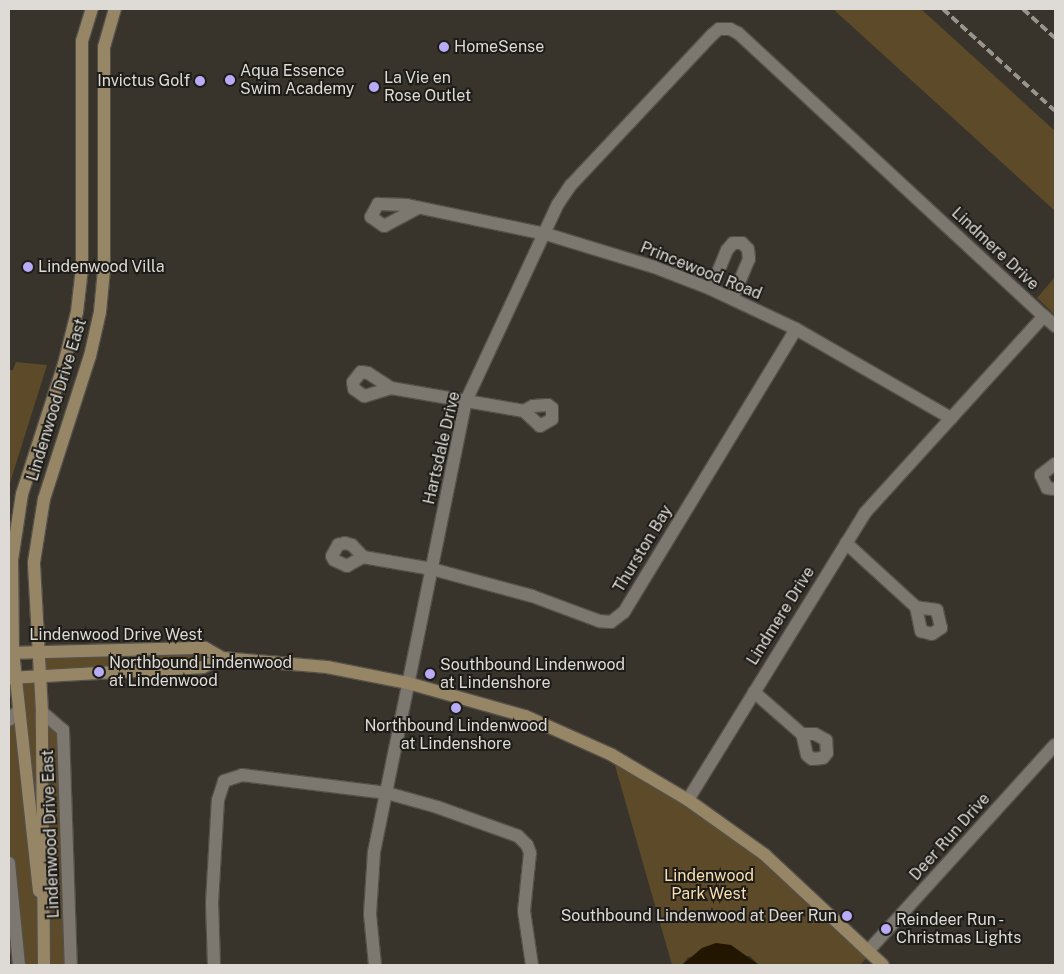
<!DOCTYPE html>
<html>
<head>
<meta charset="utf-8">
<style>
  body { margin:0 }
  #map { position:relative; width:1064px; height:974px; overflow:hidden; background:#38342c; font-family:"Public Sans",sans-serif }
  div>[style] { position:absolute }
  .green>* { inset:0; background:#5c4a29 }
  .water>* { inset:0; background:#221600 }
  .roads { filter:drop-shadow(1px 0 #54514a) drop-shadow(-1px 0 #54514a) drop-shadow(0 1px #54514a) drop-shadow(0 -1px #54514a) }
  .street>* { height:12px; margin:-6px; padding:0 6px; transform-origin:6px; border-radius:6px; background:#7d786f }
  .secondary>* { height:12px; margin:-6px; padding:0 6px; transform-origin:6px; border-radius:6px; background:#978666 }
  .rail>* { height:4px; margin-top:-2px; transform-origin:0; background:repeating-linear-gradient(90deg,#98948e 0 8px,transparent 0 12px) }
  .dots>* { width:14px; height:14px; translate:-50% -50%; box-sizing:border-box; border:2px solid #1e1c18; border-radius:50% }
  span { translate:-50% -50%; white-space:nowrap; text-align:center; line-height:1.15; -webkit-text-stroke:4px #1e1c18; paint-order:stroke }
  .poi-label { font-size:16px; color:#dedbd6 }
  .left { translate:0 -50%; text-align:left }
  .right { translate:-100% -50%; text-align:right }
  .street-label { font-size:16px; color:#dedbd6 }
  .park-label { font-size:16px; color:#fadfb0 }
  .frame { position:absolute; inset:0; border:10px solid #dedbd6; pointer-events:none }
</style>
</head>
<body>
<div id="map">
  <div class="green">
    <div style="clip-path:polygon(833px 9px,921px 9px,1055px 131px,1055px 211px)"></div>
    <div style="clip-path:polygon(1055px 277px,1055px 315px,1037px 298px)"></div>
    <div style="clip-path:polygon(16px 362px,47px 365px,9px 486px,9px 370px,13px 370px)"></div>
    <div style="clip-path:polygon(205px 648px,222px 658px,203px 667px,39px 677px,42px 712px,57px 721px,71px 965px,19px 965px,9px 863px,9px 719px,18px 711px,9px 678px,9px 653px,16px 677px,39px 676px,37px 651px)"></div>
    <div style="clip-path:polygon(612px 755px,765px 855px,871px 953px,860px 965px,759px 965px,750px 956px,688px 957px,682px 965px,672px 965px)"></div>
  </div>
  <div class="water">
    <div style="clip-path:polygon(716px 943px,731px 945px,759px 965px,682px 965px,702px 948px)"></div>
  </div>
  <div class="roads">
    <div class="street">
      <div style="left:418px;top:208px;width:38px;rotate:152deg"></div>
      <div style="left:384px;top:226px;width:16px;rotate:-145deg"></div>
      <div style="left:371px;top:217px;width:15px;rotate:-62deg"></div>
      <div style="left:378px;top:204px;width:29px;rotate:2deg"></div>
      <div style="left:407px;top:205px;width:142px;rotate:11.8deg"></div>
      <div style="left:546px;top:234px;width:113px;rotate:17deg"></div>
      <div style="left:654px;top:267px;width:61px;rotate:21.1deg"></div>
      <div style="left:711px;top:289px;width:94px;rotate:25.2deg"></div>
      <div style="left:796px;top:329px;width:179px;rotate:29.9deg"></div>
      <div style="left:711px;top:289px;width:42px;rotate:-67.7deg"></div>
      <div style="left:727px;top:250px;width:9px;rotate:-49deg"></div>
      <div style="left:733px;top:243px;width:9px"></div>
      <div style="left:742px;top:243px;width:8px;rotate:45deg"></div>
      <div style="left:748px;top:249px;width:10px;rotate:84deg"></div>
      <div style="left:749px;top:259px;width:43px;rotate:113deg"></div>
      <div style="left:1044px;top:316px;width:15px;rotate:42deg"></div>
      <div style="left:391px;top:388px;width:28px;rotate:163deg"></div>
      <div style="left:364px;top:396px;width:12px;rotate:-145deg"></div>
      <div style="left:354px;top:389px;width:7px;rotate:-98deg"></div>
      <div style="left:353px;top:382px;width:13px;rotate:-51deg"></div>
      <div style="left:361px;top:372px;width:7px;rotate:8deg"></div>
      <div style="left:368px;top:373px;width:27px;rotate:33deg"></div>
      <div style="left:391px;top:388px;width:135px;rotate:9.8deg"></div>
      <div style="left:524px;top:411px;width:22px;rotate:43deg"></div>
      <div style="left:540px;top:426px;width:14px;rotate:-30deg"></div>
      <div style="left:552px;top:419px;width:11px;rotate:-90deg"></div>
      <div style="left:552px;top:408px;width:5px;rotate:-143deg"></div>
      <div style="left:548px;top:405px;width:15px;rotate:176deg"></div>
      <div style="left:533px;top:406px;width:10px;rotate:151deg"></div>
      <div style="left:1055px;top:464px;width:18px;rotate:142deg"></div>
      <div style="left:1041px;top:475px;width:14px;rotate:65deg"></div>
      <div style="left:1047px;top:488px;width:8px;rotate:7deg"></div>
      <div style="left:846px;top:543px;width:95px;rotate:42.4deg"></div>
      <div style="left:916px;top:607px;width:25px;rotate:78deg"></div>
      <div style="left:921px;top:631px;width:11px;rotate:15deg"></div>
      <div style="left:932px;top:634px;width:11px;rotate:-34deg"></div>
      <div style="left:941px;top:628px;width:18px;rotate:-103deg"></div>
      <div style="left:937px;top:610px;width:21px;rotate:-172deg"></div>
      <div style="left:363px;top:557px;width:18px;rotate:151deg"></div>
      <div style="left:347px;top:566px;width:14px;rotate:-155deg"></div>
      <div style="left:334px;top:560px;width:4px;rotate:-117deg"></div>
      <div style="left:332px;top:556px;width:13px;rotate:-61deg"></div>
      <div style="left:338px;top:545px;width:7px;rotate:-16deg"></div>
      <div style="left:345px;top:543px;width:7px;rotate:16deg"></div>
      <div style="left:352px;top:545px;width:16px;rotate:47deg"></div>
      <div style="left:363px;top:557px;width:70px;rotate:9.9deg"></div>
      <div style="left:432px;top:569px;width:104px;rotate:15.1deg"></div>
      <div style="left:532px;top:596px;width:72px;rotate:20.5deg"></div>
      <div style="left:599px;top:621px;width:12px;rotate:5deg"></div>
      <div style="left:611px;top:622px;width:16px;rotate:-38deg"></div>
      <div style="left:624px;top:612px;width:331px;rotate:-58.7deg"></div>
      <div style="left:754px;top:692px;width:64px;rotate:41.2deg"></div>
      <div style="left:802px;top:734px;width:13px"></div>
      <div style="left:815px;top:734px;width:13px;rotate:29deg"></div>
      <div style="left:826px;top:740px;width:13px;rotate:86deg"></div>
      <div style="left:827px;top:753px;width:6px;rotate:129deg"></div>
      <div style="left:823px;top:758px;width:11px;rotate:175deg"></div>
      <div style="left:812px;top:759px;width:6px;rotate:-141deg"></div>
      <div style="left:807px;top:755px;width:22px;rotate:-103deg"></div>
      <div style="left:42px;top:712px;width:28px;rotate:41deg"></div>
      <div style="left:63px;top:730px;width:235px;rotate:88.1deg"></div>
      <div style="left:9px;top:720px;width:13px;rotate:-45deg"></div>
      <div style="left:9px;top:863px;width:102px;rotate:84.4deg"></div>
      <div style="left:868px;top:951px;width:278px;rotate:-47.8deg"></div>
      <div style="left:214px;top:965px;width:62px;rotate:-91.8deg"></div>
      <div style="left:212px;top:903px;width:103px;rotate:-86.7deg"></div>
      <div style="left:218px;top:800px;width:20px;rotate:-72deg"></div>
      <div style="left:224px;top:781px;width:19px;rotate:-18deg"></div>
      <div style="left:242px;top:775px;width:146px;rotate:7.1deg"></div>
      <div style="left:387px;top:793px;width:52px;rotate:15.6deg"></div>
      <div style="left:437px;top:807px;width:86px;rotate:19.7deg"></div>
      <div style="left:518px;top:836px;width:13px;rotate:45deg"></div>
      <div style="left:527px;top:845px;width:9px;rotate:69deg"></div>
      <div style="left:530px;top:853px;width:58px;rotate:95.9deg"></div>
      <div style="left:524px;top:911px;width:55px;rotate:81.6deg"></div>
      <div style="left:375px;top:965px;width:51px;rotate:-95.6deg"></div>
      <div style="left:370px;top:914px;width:62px;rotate:-86.3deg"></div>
      <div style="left:374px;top:852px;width:460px;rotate:-78.5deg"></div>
      <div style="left:466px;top:401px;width:217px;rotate:-65deg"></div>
      <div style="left:558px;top:204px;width:23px;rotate:-56deg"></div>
      <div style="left:571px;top:185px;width:206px;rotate:-46.8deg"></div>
      <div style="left:712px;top:35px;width:9px;rotate:-41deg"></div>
      <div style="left:719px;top:29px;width:11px"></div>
      <div style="left:730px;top:29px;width:9px;rotate:27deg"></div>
      <div style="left:738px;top:33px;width:417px;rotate:42.8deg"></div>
      <div style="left:1044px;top:316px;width:266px;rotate:132.3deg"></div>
      <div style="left:865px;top:513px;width:337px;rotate:121.7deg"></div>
    </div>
    <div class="secondary">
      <div style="left:9px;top:653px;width:196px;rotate:-1.5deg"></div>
      <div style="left:205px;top:648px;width:20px;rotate:30deg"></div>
      <div style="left:222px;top:658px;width:105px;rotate:4.9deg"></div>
      <div style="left:327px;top:667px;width:83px;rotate:11.2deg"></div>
      <div style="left:408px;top:683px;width:122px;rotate:15.8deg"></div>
      <div style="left:525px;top:716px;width:95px;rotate:24.1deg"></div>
      <div style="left:612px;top:755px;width:88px;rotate:30.6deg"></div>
      <div style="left:688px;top:800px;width:95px;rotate:35.5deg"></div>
      <div style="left:765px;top:855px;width:161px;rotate:43deg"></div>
      <div style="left:9px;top:678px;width:194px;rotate:-3.2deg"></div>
      <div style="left:203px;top:667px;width:21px;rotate:-25deg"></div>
      <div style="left:39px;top:891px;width:239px;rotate:-96.2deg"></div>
      <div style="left:13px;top:653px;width:93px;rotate:-90.6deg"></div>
      <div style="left:12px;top:560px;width:67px;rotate:-81.4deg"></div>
      <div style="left:22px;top:494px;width:137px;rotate:-72.1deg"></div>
      <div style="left:64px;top:364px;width:54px;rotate:-76deg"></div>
      <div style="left:77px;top:312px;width:44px;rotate:-83.5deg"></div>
      <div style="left:82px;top:268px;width:227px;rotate:-90deg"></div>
      <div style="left:82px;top:41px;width:34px;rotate:-73deg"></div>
      <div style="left:44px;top:965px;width:253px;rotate:-90.5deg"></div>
      <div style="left:42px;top:712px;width:150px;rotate:-93.1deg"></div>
      <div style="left:34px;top:562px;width:64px;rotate:-81deg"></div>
      <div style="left:44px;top:499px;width:150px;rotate:-72.2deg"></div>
      <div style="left:90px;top:356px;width:45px;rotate:-77.2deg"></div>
      <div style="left:100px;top:312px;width:42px;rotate:-84.6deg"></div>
      <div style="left:104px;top:270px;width:223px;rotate:-90deg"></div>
      <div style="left:104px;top:47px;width:40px;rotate:-74deg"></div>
    </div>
  </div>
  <div class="rail">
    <div style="left:943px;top:9px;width:151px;rotate:42.3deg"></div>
    <div style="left:1023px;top:9px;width:43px;rotate:42.2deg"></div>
  </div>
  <div class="dots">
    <div style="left:444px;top:47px;background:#b8abf7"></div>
    <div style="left:230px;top:80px;background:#b8abf7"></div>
    <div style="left:200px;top:81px;background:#b8abf7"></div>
    <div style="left:374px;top:87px;background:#b8abf7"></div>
    <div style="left:28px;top:267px;background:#b8abf7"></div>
    <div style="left:99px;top:672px;background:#b8abf7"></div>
    <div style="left:430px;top:674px;background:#b8abf7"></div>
    <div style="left:456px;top:708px;background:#b8abf7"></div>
    <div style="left:847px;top:916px;background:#b8abf7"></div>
    <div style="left:886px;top:929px;background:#b8abf7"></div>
  </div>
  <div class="poi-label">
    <span class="left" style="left:454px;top:47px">HomeSense</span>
    <span class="left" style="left:240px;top:80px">Aqua Essence<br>Swim Academy</span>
    <span class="left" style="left:384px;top:87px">La Vie en<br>Rose Outlet</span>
    <span class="right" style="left:190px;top:81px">Invictus Golf</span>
    <span class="left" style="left:38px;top:267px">Lindenwood Villa</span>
    <span class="left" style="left:109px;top:672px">Northbound Lindenwood<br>at Lindenwood</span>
    <span class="left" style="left:440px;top:674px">Southbound Lindenwood<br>at Lindenshore</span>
    <span style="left:456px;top:735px">Northbound Lindenwood<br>at Lindenshore</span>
    <span class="right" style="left:837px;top:916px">Southbound Lindenwood at Deer Run</span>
    <span class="left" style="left:896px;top:929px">Reindeer Run -<br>Christmas Lights</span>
  </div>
  <div class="street-label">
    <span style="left:995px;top:249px;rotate:43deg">Lindmere Drive</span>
    <span style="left:701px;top:271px;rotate:22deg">Princewood Road</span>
    <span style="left:57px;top:400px;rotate:-73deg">Lindenwood Drive East</span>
    <span style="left:442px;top:448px;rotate:-77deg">Hartsdale Drive</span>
    <span style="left:643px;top:549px;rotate:-59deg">Thurston Bay</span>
    <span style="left:781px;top:616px;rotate:-58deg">Lindmere Drive</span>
    <span style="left:116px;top:635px">Lindenwood Drive West</span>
    <span style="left:51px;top:834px;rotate:-92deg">Lindenwood Drive East</span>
    <span style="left:950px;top:837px;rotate:-48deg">Deer Run Drive</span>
  </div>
  <div class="park-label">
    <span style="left:709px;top:885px">Lindenwood<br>Park West</span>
  </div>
  <div class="frame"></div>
</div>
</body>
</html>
